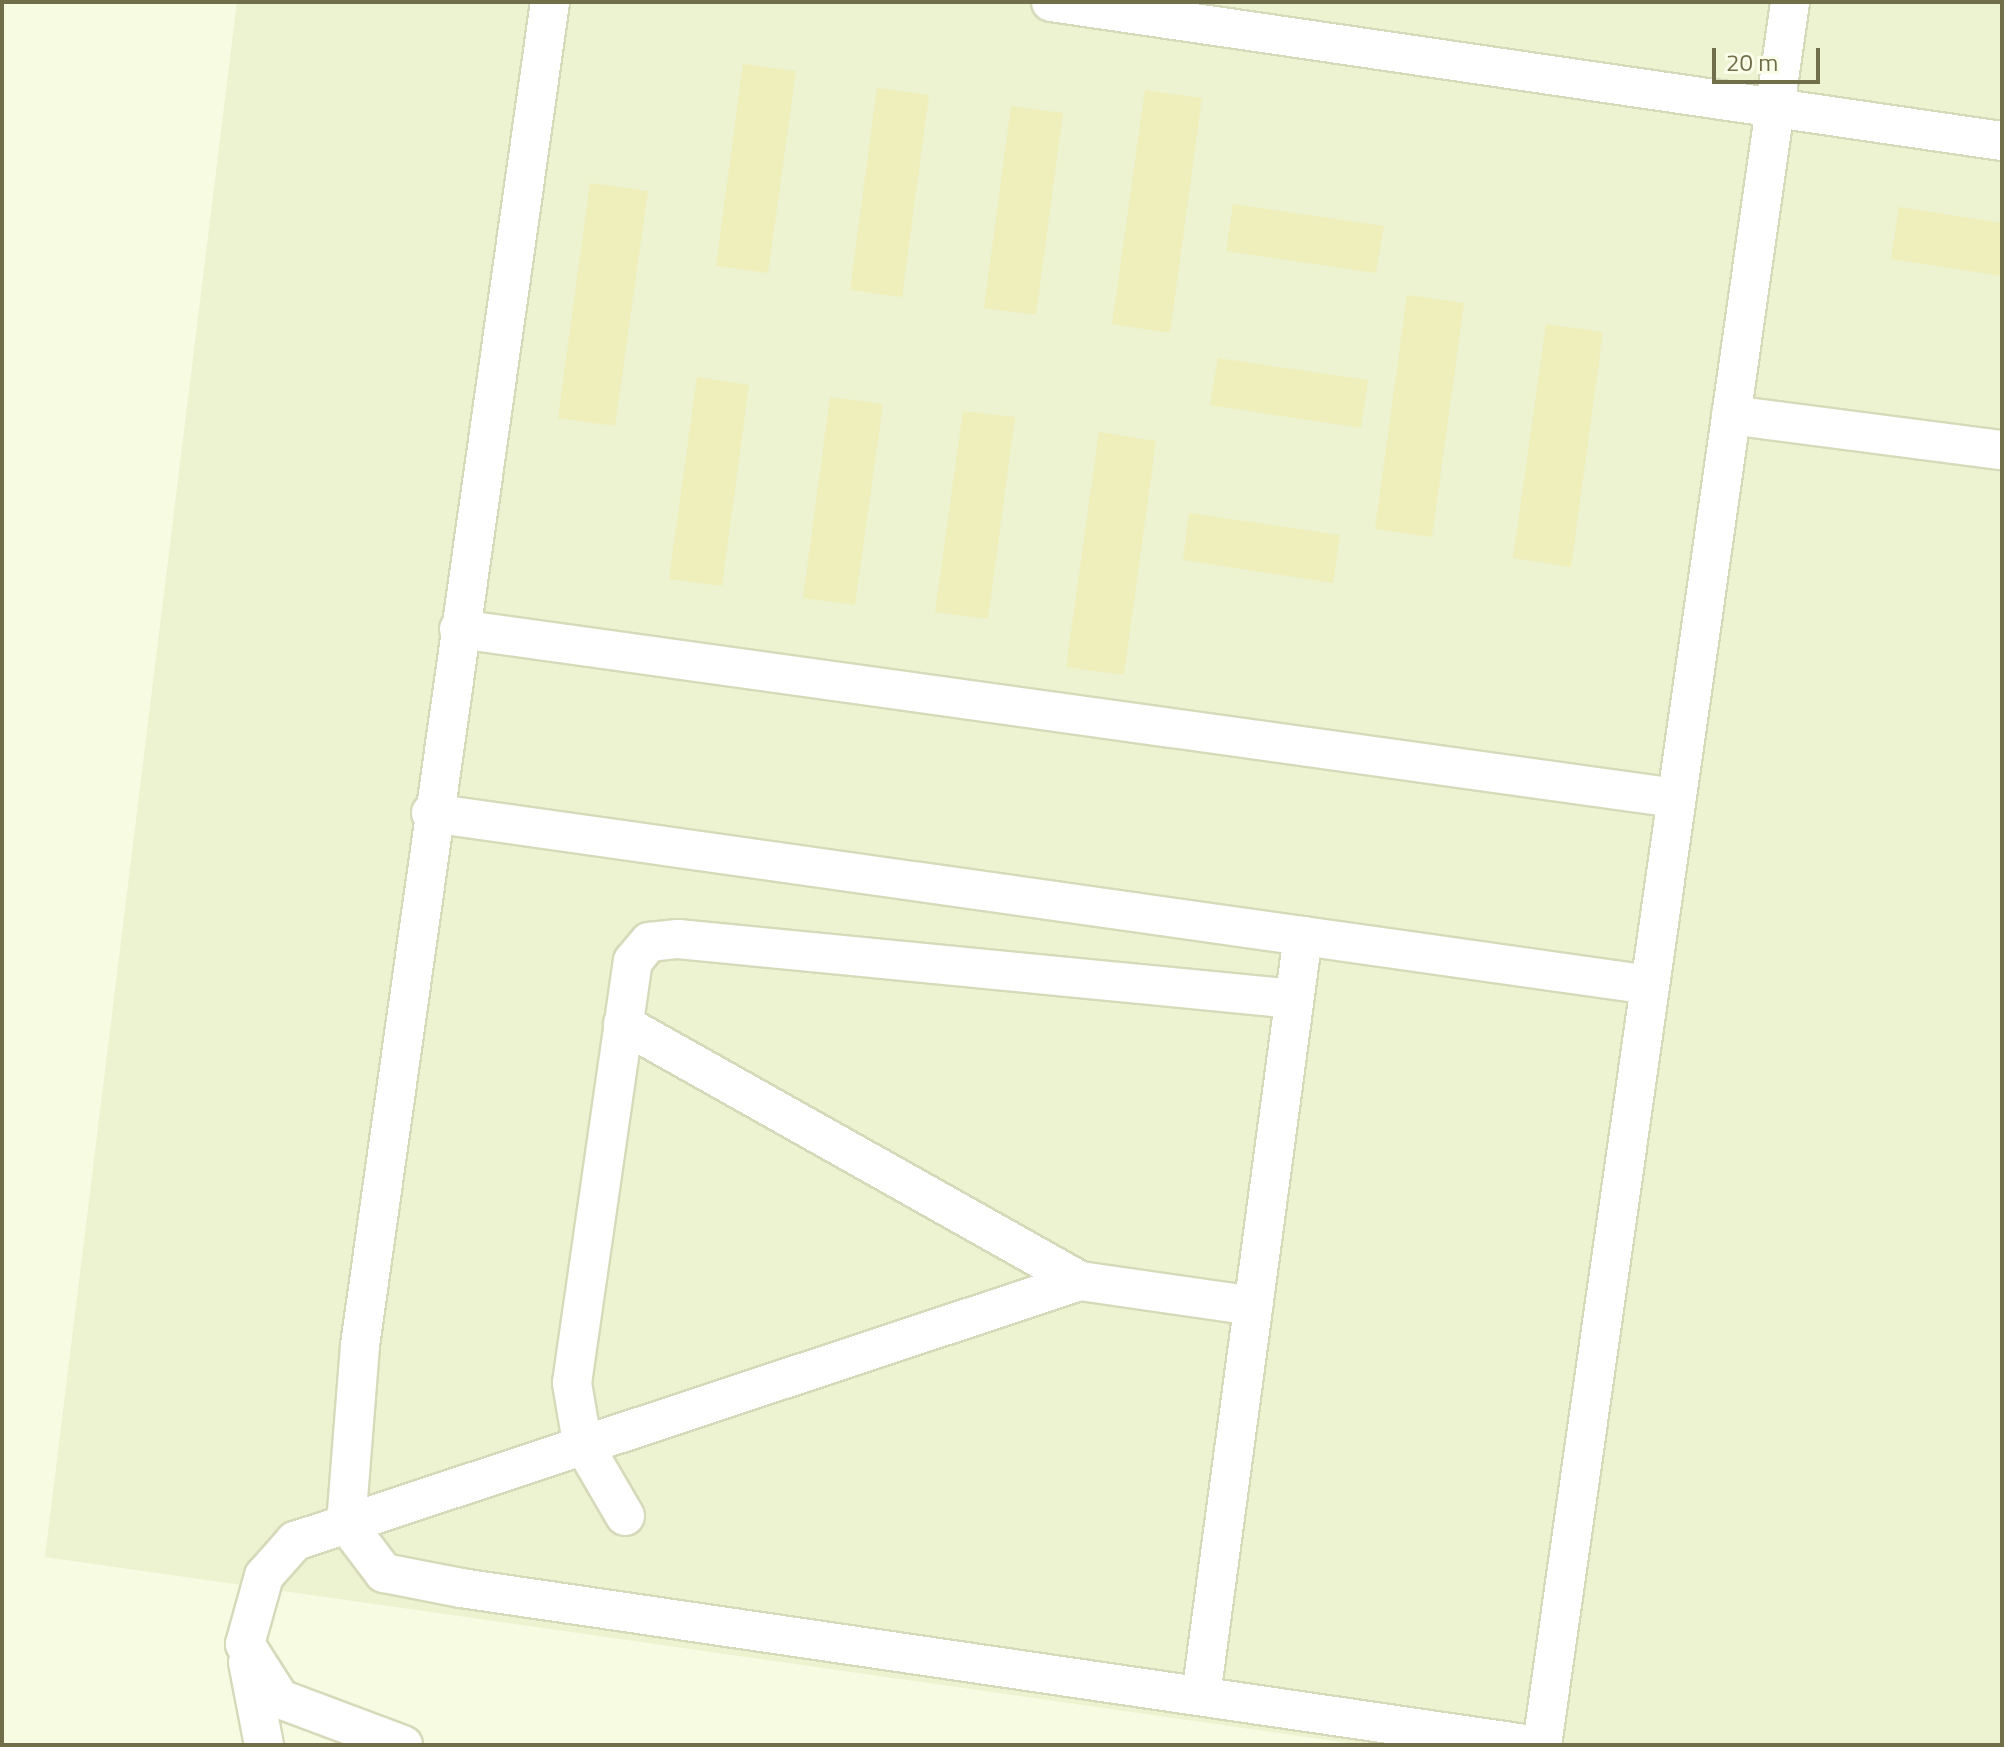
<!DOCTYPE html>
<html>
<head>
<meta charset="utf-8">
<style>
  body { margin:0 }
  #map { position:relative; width:2004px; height:1747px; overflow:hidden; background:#f6fbe2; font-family:"Titillium Web",sans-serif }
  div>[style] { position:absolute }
  .residential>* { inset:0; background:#edf2d1 }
  .building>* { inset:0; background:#efefbb }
  .roads { filter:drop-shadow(2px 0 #d7daba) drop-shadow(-2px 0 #d7daba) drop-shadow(0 2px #d7daba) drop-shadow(0 -2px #d7daba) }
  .minor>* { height:38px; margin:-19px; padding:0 19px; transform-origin:19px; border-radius:19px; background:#fff }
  span { translate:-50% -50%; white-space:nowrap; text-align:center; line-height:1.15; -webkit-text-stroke:7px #fafee8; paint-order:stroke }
  .frame { position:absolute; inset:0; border:4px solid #716f4a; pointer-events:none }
  .scale { position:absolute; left:1712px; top:48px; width:108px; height:36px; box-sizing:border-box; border:4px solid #716f4a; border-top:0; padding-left:10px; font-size:24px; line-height:28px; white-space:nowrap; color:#716f4a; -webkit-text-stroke:6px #fafee8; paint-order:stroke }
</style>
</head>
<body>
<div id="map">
  <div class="residential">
    <div style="clip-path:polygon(237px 2px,2002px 2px,2002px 1745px,1363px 1745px,45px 1557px)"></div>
  </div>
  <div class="building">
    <div style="clip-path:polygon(743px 64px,796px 71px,768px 273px,716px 266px)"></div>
    <div style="clip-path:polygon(877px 88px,929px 95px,902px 297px,850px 290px)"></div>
    <div style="clip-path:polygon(1145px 90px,1202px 98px,1170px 333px,1112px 324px)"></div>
    <div style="clip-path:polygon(1011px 106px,1063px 113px,1036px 315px,984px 308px)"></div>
    <div style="clip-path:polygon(590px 183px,648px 191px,615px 426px,558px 418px)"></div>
    <div style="clip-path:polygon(1233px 204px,1384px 226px,1376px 273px,1226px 251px)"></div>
    <div style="clip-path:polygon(1899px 207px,2002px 223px,2002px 276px,1891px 259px)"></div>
    <div style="clip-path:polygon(1407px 295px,1464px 303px,1432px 537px,1375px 529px)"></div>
    <div style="clip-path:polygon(1546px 324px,1603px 332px,1571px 567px,1513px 558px)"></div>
    <div style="clip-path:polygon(1218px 358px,1368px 380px,1361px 428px,1210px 405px)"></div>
    <div style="clip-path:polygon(697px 377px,749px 385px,722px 586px,669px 579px)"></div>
    <div style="clip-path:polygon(830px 397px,883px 404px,855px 605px,803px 598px)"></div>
    <div style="clip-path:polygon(963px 411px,1015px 417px,988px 619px,935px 612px)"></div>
    <div style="clip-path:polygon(1099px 432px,1156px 441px,1124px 675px,1066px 667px)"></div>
    <div style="clip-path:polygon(1189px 513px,1340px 535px,1333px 583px,1183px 560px)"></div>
  </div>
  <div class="roads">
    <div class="minor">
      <div style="left:550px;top:2px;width:1357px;rotate:98.05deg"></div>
      <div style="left:360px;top:1346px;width:178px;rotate:94.5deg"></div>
      <div style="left:346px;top:1523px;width:63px;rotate:52.8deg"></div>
      <div style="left:384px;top:1573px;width:78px;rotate:11deg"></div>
      <div style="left:461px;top:1588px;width:1082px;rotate:8.34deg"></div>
      <div style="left:1051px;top:2px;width:961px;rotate:8.32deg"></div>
      <div style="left:1731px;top:415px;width:273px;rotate:7.4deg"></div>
      <div style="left:459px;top:629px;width:1229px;rotate:7.91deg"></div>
      <div style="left:431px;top:813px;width:1231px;rotate:8.03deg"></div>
      <div style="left:623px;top:1024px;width:524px;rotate:29.35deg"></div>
      <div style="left:1080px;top:1281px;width:175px;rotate:8.2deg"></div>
      <div style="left:625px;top:1516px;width:86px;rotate:-120.2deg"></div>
      <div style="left:582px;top:1442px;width:60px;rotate:-99.6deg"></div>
      <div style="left:572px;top:1383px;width:426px;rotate:-81.8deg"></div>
      <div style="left:633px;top:961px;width:25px;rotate:-50deg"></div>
      <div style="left:649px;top:942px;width:29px;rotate:-6deg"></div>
      <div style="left:678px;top:939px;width:619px;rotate:5.56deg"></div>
      <div style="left:248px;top:1662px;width:85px;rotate:79.1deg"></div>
      <div style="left:1201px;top:1696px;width:767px;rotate:-82.36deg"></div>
      <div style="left:403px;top:1745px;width:131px;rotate:-159.5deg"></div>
      <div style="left:280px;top:1699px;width:65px;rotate:-122.5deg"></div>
      <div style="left:245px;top:1644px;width:71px;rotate:-74.4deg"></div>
      <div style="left:264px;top:1576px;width:47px;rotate:-48.5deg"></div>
      <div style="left:295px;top:1541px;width:827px;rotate:-18.33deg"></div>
      <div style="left:1542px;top:1745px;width:1761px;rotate:-81.9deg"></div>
    </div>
  </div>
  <div class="frame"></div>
  <div class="scale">20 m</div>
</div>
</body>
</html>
